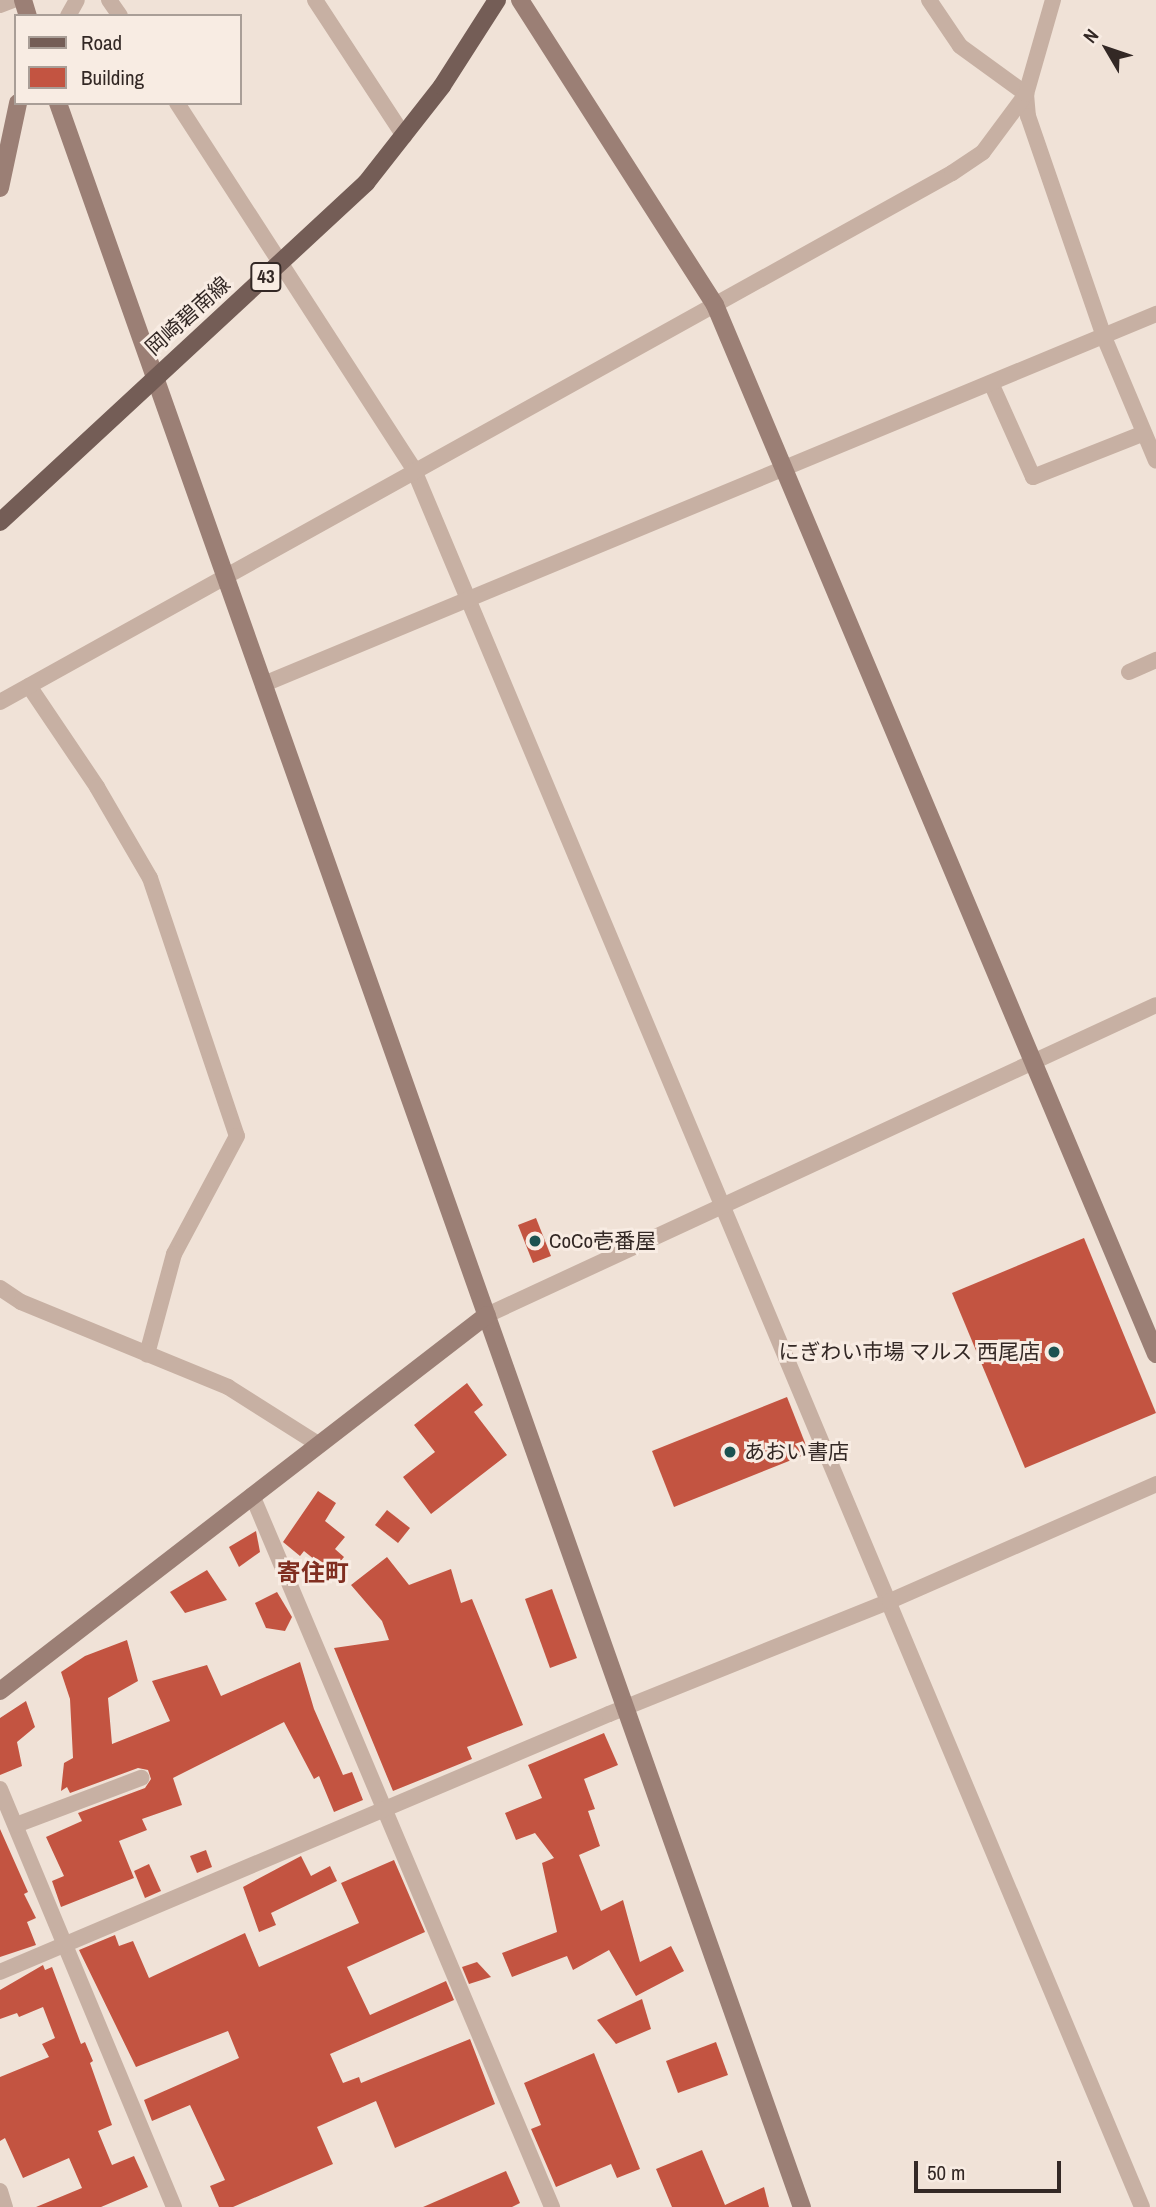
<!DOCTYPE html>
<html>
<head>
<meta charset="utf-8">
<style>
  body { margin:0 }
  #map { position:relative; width:1156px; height:2207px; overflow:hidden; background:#f0e2d7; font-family:"Archivo Narrow","Noto Sans JP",sans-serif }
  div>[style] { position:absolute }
  .building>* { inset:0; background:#c35441 }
  .street>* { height:16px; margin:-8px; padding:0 8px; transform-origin:8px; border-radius:8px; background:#c7b0a3 }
  .secondary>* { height:18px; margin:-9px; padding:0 9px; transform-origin:9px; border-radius:9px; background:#9b7f75 }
  .primary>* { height:18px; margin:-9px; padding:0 9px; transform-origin:9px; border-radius:9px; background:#745d56 }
  .dots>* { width:19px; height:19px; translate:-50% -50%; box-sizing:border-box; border:4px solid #f8ece3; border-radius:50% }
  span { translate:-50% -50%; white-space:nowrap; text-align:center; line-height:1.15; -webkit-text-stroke:6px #f8ece3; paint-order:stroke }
  .shield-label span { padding:2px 5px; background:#f8ece3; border:2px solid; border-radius:5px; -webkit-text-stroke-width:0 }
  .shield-label { font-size:19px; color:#332825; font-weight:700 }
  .street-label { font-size:21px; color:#332825 }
  .poi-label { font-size:21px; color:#332825 }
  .left { translate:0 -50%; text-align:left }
  .right { translate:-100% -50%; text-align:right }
  .quarter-label { font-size:24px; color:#802e20; font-weight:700 }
  .legend { position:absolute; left:14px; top:14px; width:228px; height:91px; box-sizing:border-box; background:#f8ece3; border:2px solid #a99e97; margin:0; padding:9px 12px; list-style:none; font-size:21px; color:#332825 }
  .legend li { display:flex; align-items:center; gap:14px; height:35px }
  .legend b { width:35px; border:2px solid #a99e97 }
  .north { position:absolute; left:1072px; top:14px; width:70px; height:70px; -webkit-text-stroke:5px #f8ece3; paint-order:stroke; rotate:309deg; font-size:19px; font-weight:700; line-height:28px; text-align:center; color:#332825 }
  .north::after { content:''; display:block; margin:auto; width:24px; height:32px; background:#332825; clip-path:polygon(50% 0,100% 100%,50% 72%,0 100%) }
  .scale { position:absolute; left:914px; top:2161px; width:147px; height:32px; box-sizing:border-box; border:4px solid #332825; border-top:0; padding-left:9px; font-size:21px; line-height:24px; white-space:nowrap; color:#332825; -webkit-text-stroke:5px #f8ece3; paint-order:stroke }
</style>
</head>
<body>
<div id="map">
  <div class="building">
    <div style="clip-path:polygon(536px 1218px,551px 1256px,533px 1263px,518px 1225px)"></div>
    <div style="clip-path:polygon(1084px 1238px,1156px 1413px,1025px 1468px,952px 1293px)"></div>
    <div style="clip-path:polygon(467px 1383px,483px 1405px,474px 1412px,507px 1455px,431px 1514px,403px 1477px,435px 1452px,414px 1425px)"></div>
    <div style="clip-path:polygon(787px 1397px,809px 1453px,674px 1507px,652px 1451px)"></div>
    <div style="clip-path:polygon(318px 1491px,336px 1503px,325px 1521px,345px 1537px,335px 1549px,344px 1557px,331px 1573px,304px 1551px,300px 1556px,283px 1542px)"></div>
    <div style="clip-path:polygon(387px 1510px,410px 1528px,398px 1543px,375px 1525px)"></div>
    <div style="clip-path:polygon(256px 1531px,260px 1552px,239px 1567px,229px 1547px)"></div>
    <div style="clip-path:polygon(387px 1557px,409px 1585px,451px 1569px,461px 1603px,472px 1599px,523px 1725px,467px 1747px,472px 1759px,393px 1791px,334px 1648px,389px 1640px,382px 1621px,351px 1585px)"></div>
    <div style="clip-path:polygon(207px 1570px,227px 1600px,185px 1613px,170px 1592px)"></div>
    <div style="clip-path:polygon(552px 1589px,577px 1658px,550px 1668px,525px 1599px)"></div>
    <div style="clip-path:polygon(277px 1592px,292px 1617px,285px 1631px,266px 1628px,255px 1603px)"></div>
    <div style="clip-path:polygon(127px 1640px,138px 1681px,108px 1698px,112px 1744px,170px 1721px,152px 1681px,207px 1665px,221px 1696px,300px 1662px,314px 1709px,343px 1775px,352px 1772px,363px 1800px,334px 1812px,319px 1776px,314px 1779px,284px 1722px,173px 1778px,182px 1805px,142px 1819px,147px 1830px,119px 1841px,134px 1878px,61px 1907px,52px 1881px,64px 1876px,46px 1837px,82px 1821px,78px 1813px,145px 1788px,151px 1779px,148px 1770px,138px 1768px,70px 1793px,67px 1787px,61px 1791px,64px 1763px,73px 1758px,70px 1699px,61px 1672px,85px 1656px)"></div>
    <div style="clip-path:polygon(26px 1701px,35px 1727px,17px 1742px,22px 1766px,0 1775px,0 1718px)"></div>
    <div style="clip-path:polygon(604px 1733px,618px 1765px,584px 1779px,595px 1809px,588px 1811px,600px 1846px,579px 1855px,601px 1911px,623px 1900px,640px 1962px,671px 1946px,684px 1971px,636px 1996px,609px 1950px,573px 1970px,567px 1956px,512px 1977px,502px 1953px,557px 1932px,542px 1863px,554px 1858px,535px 1833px,516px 1840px,505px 1813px,542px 1798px,528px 1765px)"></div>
    <div style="clip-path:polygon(0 1829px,28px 1892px,24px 1894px,36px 1918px,27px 1922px,36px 1945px,0 1957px)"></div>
    <div style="clip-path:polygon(206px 1850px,212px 1867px,197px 1873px,190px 1856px)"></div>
    <div style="clip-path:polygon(301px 1856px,311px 1876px,330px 1866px,337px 1881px,271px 1913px,276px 1925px,259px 1932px,243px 1887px)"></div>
    <div style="clip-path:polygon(394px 1860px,425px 1932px,347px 1967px,370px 2015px,446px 1981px,454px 2000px,330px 2054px,343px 2083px,359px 2077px,361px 2083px,470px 2039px,495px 2104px,395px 2148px,376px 2101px,317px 2127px,333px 2164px,233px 2207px,219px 2207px,210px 2186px,225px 2180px,190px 2105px,152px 2121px,144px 2100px,239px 2058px,228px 2031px,136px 2067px,79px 1950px,115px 1935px,119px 1946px,133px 1941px,149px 1978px,245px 1933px,259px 1967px,359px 1923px,341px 1883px)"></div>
    <div style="clip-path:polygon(149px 1864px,161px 1891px,145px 1898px,134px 1871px)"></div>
    <div style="clip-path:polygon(477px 1962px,491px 1977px,469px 1984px,462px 1967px)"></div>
    <div style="clip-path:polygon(43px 1965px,45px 1970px,52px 1967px,81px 2044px,85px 2042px,93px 2061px,90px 2063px,112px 2125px,98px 2131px,112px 2165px,134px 2156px,148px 2187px,101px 2207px,36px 2207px,82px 2188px,69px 2158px,23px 2178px,5px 2138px,0 2141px,0 2077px,49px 2057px,42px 2044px,55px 2038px,43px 2007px,19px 2017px,17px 2013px,0 2019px,0 1990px)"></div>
    <div style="clip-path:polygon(642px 1999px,651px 2029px,616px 2044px,597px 2020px)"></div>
    <div style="clip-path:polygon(716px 2042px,728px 2075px,678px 2093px,666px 2061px)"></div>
    <div style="clip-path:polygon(594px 2053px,640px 2169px,617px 2178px,611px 2164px,556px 2187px,531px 2129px,541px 2125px,524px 2083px)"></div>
    <div style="clip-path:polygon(702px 2150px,725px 2205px,764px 2187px,769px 2207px,672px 2207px,656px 2169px)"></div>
    <div style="clip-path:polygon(506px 2171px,520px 2203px,512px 2207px,423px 2207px)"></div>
  </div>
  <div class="street">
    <div style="left:109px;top:0;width:19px;rotate:55deg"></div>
    <div style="left:315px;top:0;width:163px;rotate:56.8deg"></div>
    <div style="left:929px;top:0;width:55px;rotate:56deg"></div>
    <div style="left:960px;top:46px;width:82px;rotate:36deg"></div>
    <div style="left:1026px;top:94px;width:22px;rotate:85deg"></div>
    <div style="left:1028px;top:116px;width:234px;rotate:71deg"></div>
    <div style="left:1104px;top:337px;width:134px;rotate:67.2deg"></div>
    <div style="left:0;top:5px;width:14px;rotate:-21deg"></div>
    <div style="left:68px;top:16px;width:18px;rotate:-61deg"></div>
    <div style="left:177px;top:103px;width:437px;rotate:57.1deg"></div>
    <div style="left:414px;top:470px;width:1883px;rotate:67.26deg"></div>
    <div style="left:991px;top:383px;width:103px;rotate:65.9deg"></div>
    <div style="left:1033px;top:477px;width:119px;rotate:-21.6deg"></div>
    <div style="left:1129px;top:672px;width:30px;rotate:-24deg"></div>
    <div style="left:264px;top:684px;width:966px;rotate:-22.53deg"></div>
    <div style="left:29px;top:686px;width:122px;rotate:56deg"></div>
    <div style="left:97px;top:787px;width:105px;rotate:59.8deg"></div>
    <div style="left:150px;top:878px;width:272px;rotate:71.4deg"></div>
    <div style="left:237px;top:1136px;width:134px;rotate:118.1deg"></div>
    <div style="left:174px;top:1254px;width:104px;rotate:105.1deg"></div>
    <div style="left:0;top:702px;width:1089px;rotate:-29.06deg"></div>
    <div style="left:952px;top:173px;width:37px;rotate:-34deg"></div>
    <div style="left:983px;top:152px;width:72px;rotate:-53.4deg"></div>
    <div style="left:1026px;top:94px;width:98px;rotate:-74deg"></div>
    <div style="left:0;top:1288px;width:25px;rotate:34deg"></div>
    <div style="left:21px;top:1302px;width:224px;rotate:22.3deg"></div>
    <div style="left:228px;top:1387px;width:107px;rotate:32.3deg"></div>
    <div style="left:487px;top:1315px;width:737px;rotate:-24.86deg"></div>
    <div style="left:252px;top:1495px;width:773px;rotate:67.15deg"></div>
    <div style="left:0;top:1789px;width:453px;rotate:67.4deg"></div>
    <div style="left:16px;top:1825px;width:134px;rotate:-20.6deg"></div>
    <div style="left:0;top:1972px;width:661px;rotate:-22.96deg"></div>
    <div style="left:609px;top:1714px;width:303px;rotate:-21.9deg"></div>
    <div style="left:890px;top:1601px;width:291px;rotate:-23.7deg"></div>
    <div style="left:0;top:2191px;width:17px;rotate:73deg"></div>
  </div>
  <div class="secondary">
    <div style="left:23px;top:0;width:17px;rotate:73deg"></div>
    <div style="left:520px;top:0;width:362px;rotate:57.4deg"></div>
    <div style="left:715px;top:305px;width:1138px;rotate:67.2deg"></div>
    <div style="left:58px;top:103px;width:2232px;rotate:70.53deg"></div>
    <div style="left:0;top:188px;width:87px;rotate:-78deg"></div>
    <div style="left:0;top:1691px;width:615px;rotate:-37.67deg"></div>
  </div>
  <div class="primary">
    <div style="left:0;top:522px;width:499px;rotate:-42.8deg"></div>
    <div style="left:366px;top:183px;width:123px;rotate:-51.9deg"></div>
    <div style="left:442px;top:86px;width:102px;rotate:-57.4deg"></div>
  </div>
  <div class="dots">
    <div style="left:535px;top:1241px;background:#1c5351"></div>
    <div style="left:1054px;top:1352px;background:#1c5351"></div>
    <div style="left:730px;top:1452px;background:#1c5351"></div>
  </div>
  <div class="shield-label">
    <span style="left:266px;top:277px">43</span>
  </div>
  <div class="street-label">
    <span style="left:188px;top:316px;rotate:-42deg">岡崎碧南線</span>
  </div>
  <div class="poi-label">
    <span class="left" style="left:549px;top:1241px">CoCo壱番屋</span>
    <span class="right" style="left:1040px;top:1352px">にぎわい市場 マルス 西尾店</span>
    <span class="left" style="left:744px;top:1452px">あおい書店</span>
  </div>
  <div class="quarter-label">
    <span style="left:313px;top:1573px">寄住町</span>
  </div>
  <ul class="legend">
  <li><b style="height:9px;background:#745d56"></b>Road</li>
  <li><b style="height:19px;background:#c35441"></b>Building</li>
  </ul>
  <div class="north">N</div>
  <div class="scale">50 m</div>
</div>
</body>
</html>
